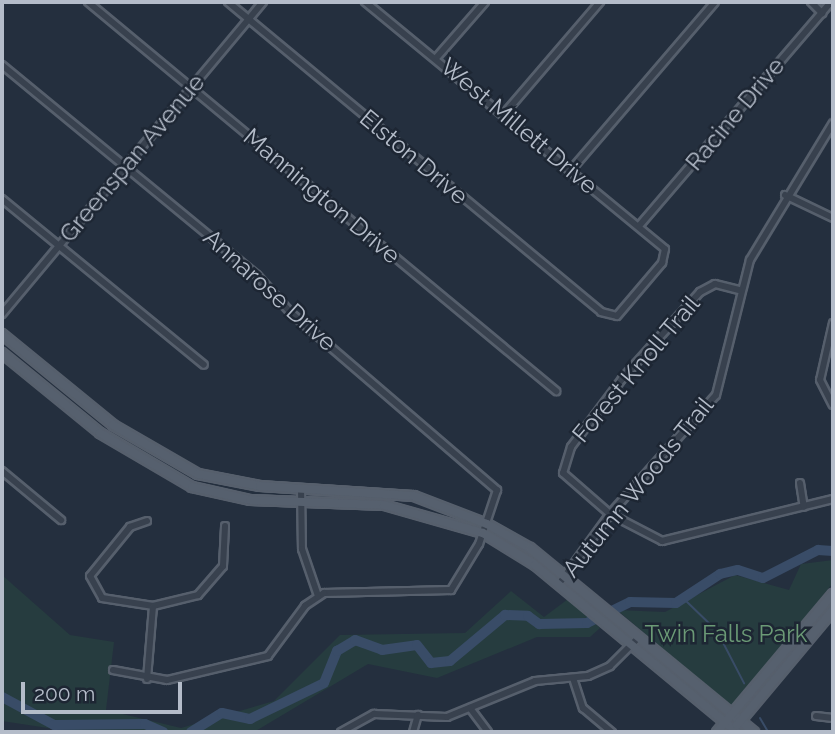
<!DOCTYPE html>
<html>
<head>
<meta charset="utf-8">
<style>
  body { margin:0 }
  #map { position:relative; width:835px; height:734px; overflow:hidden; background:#242f3e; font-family:Raleway,sans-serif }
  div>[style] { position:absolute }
  .green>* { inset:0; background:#263c3f }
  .stream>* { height:2px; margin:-1px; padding:0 1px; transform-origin:1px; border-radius:1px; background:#394c67 }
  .river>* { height:10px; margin:-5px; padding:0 5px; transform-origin:5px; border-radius:5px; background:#394c67 }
  .roads { filter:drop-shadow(2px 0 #565f6c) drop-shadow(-2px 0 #565f6c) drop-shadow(0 2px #565f6c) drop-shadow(0 -2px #565f6c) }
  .minor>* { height:6px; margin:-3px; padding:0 3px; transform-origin:3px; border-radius:3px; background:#38414e }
  .major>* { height:8px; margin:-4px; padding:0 4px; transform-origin:4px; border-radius:4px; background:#56606e }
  span { translate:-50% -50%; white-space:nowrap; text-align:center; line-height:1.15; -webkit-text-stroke:5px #1d2633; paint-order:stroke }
  .street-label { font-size:24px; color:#b4bcc9 }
  .park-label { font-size:24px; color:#6b9a76 }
  .frame { position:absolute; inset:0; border:4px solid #b4bcc9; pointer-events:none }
  .scale { position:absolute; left:21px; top:682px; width:161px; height:32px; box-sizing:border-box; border:4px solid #b4bcc9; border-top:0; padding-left:9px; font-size:21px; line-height:24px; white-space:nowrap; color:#b4bcc9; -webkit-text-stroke:5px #1d2633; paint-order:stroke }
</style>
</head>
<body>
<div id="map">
  <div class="green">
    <div style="clip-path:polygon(833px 560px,833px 583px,732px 707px,617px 610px,665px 612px,735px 575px,789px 590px,801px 564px)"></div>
    <div style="clip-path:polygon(2px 575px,70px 635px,114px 642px,106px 710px,181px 728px,274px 701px,340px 635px,465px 633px,511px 591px,544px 617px,568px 599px,600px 628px,590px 637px,537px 637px,437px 678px,368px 664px,254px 732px,74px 732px,2px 721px)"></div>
  </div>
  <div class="stream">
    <div style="left:683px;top:598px;width:47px;rotate:44.1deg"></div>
    <div style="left:717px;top:631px;width:59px;rotate:62.6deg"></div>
    <div style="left:760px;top:718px;width:14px;rotate:60deg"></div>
  </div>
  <div class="river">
    <div style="left:2px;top:697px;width:59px;rotate:28.3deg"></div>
    <div style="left:54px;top:725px;width:91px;rotate:-0.6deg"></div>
    <div style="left:145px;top:724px;width:20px;rotate:24deg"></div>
    <div style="left:191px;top:732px;width:36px;rotate:-32deg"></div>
    <div style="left:222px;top:713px;width:29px;rotate:12deg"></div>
    <div style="left:250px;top:719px;width:82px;rotate:-25.9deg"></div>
    <div style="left:324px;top:683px;width:35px;rotate:-68deg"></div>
    <div style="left:337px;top:651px;width:21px;rotate:-31deg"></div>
    <div style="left:355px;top:640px;width:29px;rotate:20deg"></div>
    <div style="left:382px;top:650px;width:35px;rotate:-8deg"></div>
    <div style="left:417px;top:645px;width:23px;rotate:52deg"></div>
    <div style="left:431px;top:663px;width:19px;rotate:-6deg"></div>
    <div style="left:450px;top:661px;width:72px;rotate:-39.9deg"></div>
    <div style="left:505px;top:615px;width:23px;rotate:2deg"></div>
    <div style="left:528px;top:616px;width:14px;rotate:36deg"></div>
    <div style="left:539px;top:624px;width:48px;rotate:-1.2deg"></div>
    <div style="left:587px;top:623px;width:48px;rotate:-26deg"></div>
    <div style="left:630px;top:602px;width:46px;rotate:1.2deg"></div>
    <div style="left:676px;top:603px;width:53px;rotate:-33.4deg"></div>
    <div style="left:720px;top:574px;width:18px;rotate:-13deg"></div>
    <div style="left:738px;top:570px;width:26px;rotate:18deg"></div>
    <div style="left:763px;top:578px;width:62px;rotate:-27deg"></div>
    <div style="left:818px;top:550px;width:15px;rotate:4deg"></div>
  </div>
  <div class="roads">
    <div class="minor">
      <div style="left:88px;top:2px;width:609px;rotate:39.73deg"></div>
      <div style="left:228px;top:2px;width:485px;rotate:39.7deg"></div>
      <div style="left:601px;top:312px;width:16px;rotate:14deg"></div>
      <div style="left:617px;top:316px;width:70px;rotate:-49.7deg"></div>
      <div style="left:662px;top:263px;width:14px;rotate:-78deg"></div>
      <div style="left:665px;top:249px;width:389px;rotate:-140.5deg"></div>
      <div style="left:811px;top:2px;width:16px;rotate:45deg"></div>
      <div style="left:437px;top:57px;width:73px;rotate:-48.9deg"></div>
      <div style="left:2px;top:65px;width:330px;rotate:39.5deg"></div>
      <div style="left:257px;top:275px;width:51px;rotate:48.2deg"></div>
      <div style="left:291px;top:313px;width:272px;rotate:40.7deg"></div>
      <div style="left:497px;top:490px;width:57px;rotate:108.4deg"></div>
      <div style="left:479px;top:544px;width:54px;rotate:121.3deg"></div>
      <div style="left:451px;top:590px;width:127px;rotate:178.6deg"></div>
      <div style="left:324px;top:593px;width:23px;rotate:146deg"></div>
      <div style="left:305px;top:606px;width:62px;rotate:126.5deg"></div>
      <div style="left:268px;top:656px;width:104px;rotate:166.6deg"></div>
      <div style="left:167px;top:680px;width:55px;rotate:-169.5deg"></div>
      <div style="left:504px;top:114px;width:148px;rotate:-49.4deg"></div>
      <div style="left:571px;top:170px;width:221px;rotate:-49.4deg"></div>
      <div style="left:785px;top:195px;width:53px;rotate:25.6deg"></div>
      <div style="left:2px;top:199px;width:261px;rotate:39.4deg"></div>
      <div style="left:639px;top:226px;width:295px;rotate:-49.4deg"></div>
      <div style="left:739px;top:290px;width:25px;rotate:-166deg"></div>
      <div style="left:715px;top:284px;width:17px;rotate:152deg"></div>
      <div style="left:700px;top:292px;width:117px;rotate:131.9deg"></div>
      <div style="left:622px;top:379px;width:85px;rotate:126.9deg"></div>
      <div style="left:571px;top:447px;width:27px;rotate:107deg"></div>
      <div style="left:563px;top:473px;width:62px;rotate:41.1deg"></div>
      <div style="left:610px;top:514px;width:59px;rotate:27.4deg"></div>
      <div style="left:662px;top:541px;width:176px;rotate:-13.8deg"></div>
      <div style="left:2px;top:314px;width:407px;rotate:-50.1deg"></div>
      <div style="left:833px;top:323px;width:58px;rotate:102.8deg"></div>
      <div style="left:820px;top:380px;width:28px;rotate:63deg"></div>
      <div style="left:2px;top:471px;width:77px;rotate:39.7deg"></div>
      <div style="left:800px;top:483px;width:24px;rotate:81deg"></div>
      <div style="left:301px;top:488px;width:61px;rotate:89.1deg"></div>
      <div style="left:302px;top:549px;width:50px;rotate:71.2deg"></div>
      <div style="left:147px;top:521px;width:18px;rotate:161deg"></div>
      <div style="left:130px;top:527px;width:63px;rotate:129.2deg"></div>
      <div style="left:90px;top:576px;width:25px;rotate:61deg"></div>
      <div style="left:102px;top:598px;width:52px;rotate:8.9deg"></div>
      <div style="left:153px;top:606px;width:46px;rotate:-13.7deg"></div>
      <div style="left:198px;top:595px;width:38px;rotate:-49deg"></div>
      <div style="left:223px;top:566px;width:40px;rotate:-87.1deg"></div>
      <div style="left:562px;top:580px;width:82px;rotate:-54deg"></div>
      <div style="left:610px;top:514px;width:159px;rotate:-48.3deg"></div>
      <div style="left:716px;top:395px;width:139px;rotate:-75.9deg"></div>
      <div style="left:750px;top:260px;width:160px;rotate:-58.8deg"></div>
      <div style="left:573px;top:678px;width:32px;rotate:72deg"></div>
      <div style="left:583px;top:708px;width:38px;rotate:40deg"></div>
      <div style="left:147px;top:679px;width:73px;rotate:-85.3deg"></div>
      <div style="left:470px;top:708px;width:30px;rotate:53deg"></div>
      <div style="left:816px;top:716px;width:17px;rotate:7deg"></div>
      <div style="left:341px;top:732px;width:38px;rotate:-29deg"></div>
      <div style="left:374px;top:714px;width:73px;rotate:2.4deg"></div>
      <div style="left:447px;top:717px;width:95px;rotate:-22.2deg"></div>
      <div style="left:535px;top:681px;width:53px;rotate:-5.4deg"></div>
      <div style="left:588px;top:676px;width:24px;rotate:-24deg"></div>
      <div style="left:610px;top:666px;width:41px;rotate:-45deg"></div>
      <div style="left:413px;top:732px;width:18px;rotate:-74deg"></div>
    </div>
    <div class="major">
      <div style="left:2px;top:334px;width:144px;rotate:39.3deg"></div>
      <div style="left:113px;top:425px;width:98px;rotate:30deg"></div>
      <div style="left:198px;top:474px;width:63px;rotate:11deg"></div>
      <div style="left:260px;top:486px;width:154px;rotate:3.7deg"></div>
      <div style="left:414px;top:496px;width:78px;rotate:21deg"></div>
      <div style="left:487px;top:524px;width:49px;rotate:29.2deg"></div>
      <div style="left:530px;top:548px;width:290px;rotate:39.4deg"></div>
      <div style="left:2px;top:353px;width:127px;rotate:39.2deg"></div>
      <div style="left:100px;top:433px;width:107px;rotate:30.4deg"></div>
      <div style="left:192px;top:487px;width:59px;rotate:12.6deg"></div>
      <div style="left:250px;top:500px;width:134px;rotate:2.1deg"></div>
      <div style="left:384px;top:505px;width:103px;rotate:15.8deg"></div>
      <div style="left:483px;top:533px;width:61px;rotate:31.6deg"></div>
      <div style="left:535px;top:565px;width:262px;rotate:39.6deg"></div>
      <div style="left:737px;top:725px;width:150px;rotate:-50.1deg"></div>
      <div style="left:717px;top:732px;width:180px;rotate:-50deg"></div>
    </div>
  </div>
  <div class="street-label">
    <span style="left:735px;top:114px;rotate:-50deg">Racine Drive</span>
    <span style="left:519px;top:126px;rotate:40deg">West Millett Drive</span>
    <span style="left:414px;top:157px;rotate:40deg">Elston Drive</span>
    <span style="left:132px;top:158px;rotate:-50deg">Greenspan Avenue</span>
    <span style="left:322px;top:196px;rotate:40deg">Mannington Drive</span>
    <span style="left:270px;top:290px;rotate:42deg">Annarose Drive</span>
    <span style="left:636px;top:369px;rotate:-50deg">Forest Knoll Trail</span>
    <span style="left:638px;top:487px;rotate:-51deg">Autumn Woods Trail</span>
  </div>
  <div class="park-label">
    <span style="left:726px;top:634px">Twin Falls Park</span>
  </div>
  <div class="frame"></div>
  <div class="scale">200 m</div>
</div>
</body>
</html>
